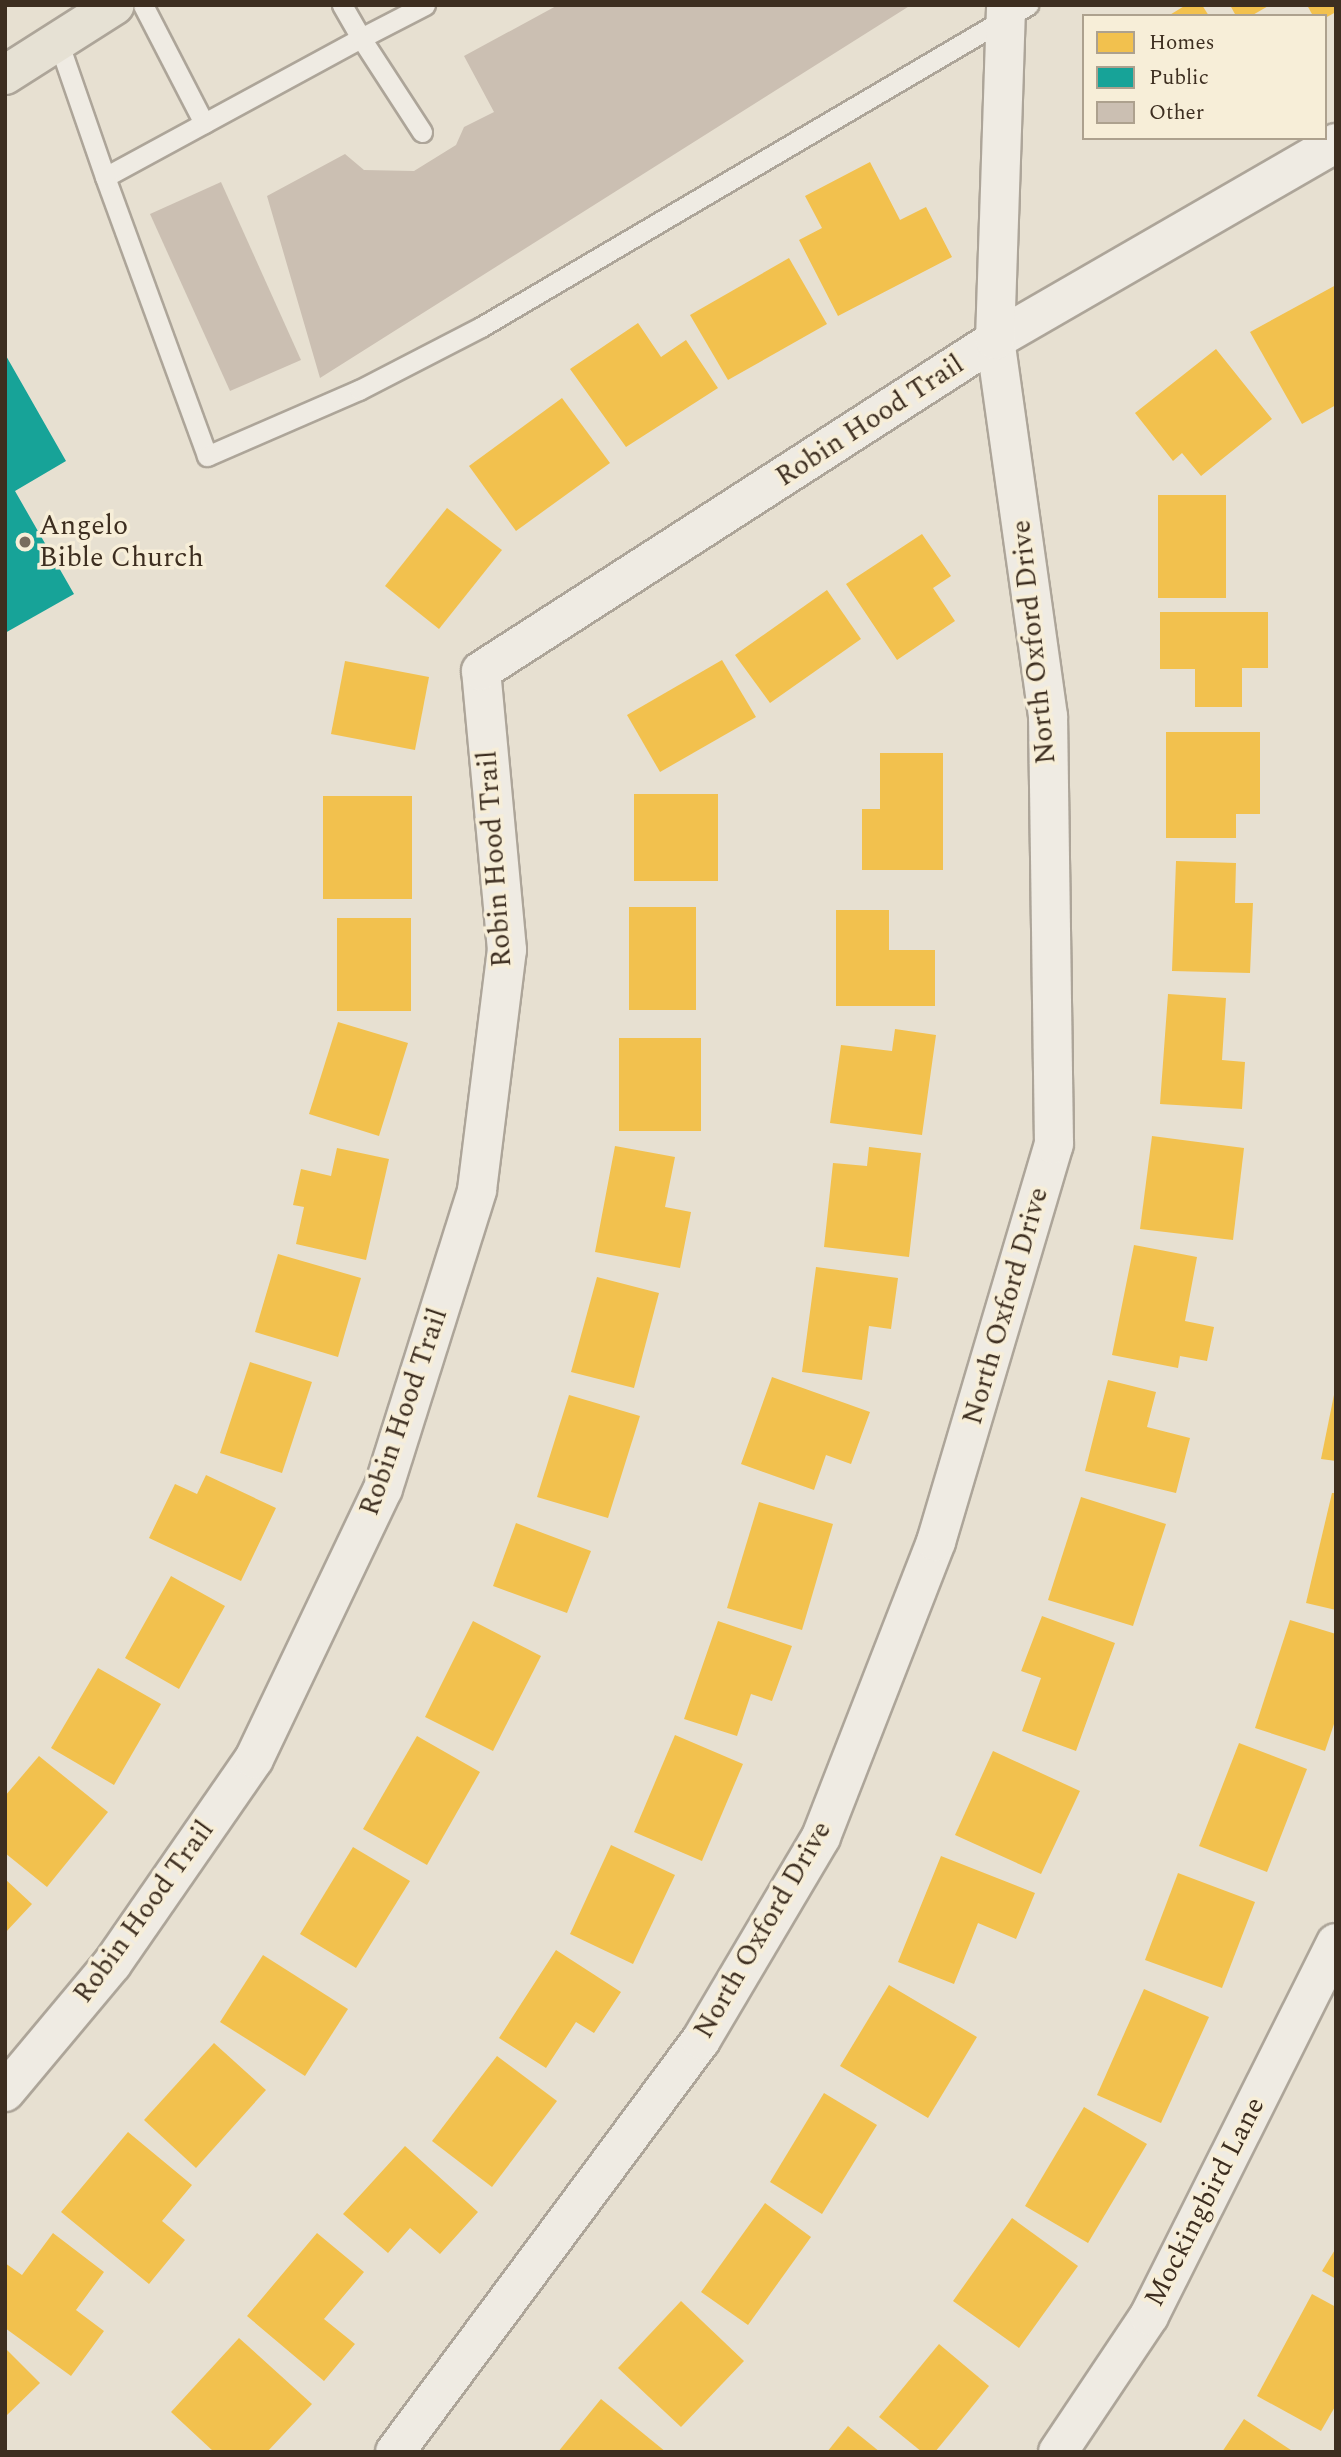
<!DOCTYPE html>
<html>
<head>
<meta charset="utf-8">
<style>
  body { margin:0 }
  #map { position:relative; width:1341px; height:2457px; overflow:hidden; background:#e7e0d1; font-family:Spectral,serif }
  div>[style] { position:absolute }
  .homes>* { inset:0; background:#f2c14e }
  .public>* { inset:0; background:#17a398 }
  .building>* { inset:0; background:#cbbfb2 }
  .roads { filter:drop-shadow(2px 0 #ada599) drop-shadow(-2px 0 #ada599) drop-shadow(0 2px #ada599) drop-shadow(0 -2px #ada599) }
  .service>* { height:19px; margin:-9.5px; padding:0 9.5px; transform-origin:9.5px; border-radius:9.5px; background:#efebe3 }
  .minor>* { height:38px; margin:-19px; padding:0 19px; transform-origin:19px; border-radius:19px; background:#efebe3 }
  .primary>* { height:38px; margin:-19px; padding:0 19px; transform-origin:19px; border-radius:19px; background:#e6e1d4 }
  .dots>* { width:19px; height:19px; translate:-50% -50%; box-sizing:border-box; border:4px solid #f7eed8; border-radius:50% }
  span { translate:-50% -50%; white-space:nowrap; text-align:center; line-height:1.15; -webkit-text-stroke:7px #f7eed8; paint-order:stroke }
  .street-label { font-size:28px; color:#3d2e20 }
  .poi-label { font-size:28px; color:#3d2e20 }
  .left { translate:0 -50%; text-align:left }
  .frame { position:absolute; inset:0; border:7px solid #3d2e20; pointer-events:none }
  .legend { position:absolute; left:1082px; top:14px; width:245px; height:126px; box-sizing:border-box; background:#f7eed8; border:2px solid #ada18e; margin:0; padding:9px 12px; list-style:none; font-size:21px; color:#3d2e20 }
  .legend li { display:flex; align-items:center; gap:14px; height:35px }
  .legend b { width:35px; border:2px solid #ada18e }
</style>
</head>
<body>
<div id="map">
  <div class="homes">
    <div style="clip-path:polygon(1186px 5px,1202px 5px,1209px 16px,1168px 16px)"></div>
    <div style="clip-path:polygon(1230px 5px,1270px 5px,1251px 16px,1236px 16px)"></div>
    <div style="clip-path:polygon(1307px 5px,1336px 5px,1336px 12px,1325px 18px,1313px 16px)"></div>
    <div style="clip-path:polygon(870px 162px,900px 220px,926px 207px,952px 257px,838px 316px,799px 240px,822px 228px,805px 196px)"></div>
    <div style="clip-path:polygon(789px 258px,827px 324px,728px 380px,690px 315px)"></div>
    <div style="clip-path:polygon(1336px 285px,1336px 405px,1302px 424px,1250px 332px)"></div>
    <div style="clip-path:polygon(638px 323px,661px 357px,686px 340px,718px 388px,626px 447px,570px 369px)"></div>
    <div style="clip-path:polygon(1216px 349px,1272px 419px,1201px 476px,1182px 453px,1173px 461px,1135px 413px)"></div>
    <div style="clip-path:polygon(562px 398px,610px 463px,516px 531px,469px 466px)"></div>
    <div style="clip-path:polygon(1158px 495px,1226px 495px,1226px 598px,1158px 598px)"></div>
    <div style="clip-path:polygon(447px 508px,502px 550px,439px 629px,385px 586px)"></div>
    <div style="clip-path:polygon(922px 534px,951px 576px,933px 588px,955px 621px,897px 660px,846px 584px)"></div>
    <div style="clip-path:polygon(827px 590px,861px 639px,770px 703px,735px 655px)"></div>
    <div style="clip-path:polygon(1160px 612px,1268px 612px,1268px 668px,1242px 668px,1242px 707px,1195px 707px,1195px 669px,1160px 669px)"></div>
    <div style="clip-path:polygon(722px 660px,756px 717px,660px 772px,627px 715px)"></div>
    <div style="clip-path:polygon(345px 661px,429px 677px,415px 750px,331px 734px)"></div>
    <div style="clip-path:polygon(1166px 732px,1260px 732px,1260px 814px,1236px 814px,1236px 838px,1166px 838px)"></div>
    <div style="clip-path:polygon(880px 753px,943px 753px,943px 870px,862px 870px,862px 809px,880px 809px)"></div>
    <div style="clip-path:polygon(634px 794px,718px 794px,718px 881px,634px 881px)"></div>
    <div style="clip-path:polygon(323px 796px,412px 796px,412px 899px,323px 899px)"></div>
    <div style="clip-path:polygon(1176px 861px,1236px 863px,1235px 903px,1253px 903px,1250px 973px,1172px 971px)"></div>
    <div style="clip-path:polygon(629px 907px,696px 907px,696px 1010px,629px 1010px)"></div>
    <div style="clip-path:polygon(836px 910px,889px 910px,889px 950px,935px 950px,935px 1006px,836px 1006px)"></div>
    <div style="clip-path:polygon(337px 918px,411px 918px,411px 1011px,337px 1011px)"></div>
    <div style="clip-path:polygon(1168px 994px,1226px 998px,1222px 1060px,1245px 1062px,1242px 1109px,1160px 1104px)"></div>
    <div style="clip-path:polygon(338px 1022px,408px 1043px,379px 1136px,309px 1114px)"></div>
    <div style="clip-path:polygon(895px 1029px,936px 1035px,922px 1135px,830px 1123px,841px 1045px,892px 1051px)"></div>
    <div style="clip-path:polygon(619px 1038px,701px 1038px,701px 1131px,619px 1131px)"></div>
    <div style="clip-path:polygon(1152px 1136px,1244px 1148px,1233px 1240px,1140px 1229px)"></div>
    <div style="clip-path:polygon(615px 1146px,675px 1157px,665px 1207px,691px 1212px,680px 1268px,595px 1252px)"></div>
    <div style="clip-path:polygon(869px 1147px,921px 1153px,909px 1257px,824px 1247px,833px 1163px,867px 1166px)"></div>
    <div style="clip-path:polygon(337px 1148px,389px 1159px,366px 1260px,296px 1244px,304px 1207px,293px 1205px,301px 1169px,331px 1176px)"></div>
    <div style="clip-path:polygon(1134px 1245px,1197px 1257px,1185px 1321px,1214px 1327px,1207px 1361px,1180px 1356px,1178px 1368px,1112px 1355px)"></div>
    <div style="clip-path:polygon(278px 1254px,361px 1278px,338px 1357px,255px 1332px)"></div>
    <div style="clip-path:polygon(816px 1267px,898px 1278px,891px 1329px,869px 1326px,862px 1380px,802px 1372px)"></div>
    <div style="clip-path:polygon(597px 1277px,659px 1293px,634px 1388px,571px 1372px)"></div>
    <div style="clip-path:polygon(250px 1362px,312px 1382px,282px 1473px,220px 1453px)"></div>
    <div style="clip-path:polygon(772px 1377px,870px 1412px,851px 1464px,826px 1455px,814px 1490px,741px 1464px)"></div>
    <div style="clip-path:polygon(1108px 1380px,1156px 1392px,1147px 1427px,1190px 1438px,1176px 1493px,1085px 1471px)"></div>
    <div style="clip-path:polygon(1336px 1385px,1336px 1461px,1321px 1459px)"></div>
    <div style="clip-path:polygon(569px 1395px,640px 1416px,608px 1518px,537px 1497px)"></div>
    <div style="clip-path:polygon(206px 1475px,276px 1508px,241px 1581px,149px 1538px,175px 1484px,197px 1494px)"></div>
    <div style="clip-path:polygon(1332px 1493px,1336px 1493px,1336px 1610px,1306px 1603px)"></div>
    <div style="clip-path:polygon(1081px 1497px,1166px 1524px,1133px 1626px,1048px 1600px)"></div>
    <div style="clip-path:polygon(759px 1502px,833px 1524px,802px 1630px,727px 1608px)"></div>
    <div style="clip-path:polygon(516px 1523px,591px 1551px,567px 1613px,493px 1586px)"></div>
    <div style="clip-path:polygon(171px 1576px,225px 1606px,179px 1689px,125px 1658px)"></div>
    <div style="clip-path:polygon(1042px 1616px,1115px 1643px,1076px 1751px,1022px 1731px,1041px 1678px,1021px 1671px)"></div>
    <div style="clip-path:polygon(1290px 1620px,1336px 1634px,1336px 1718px,1325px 1751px,1255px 1728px)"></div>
    <div style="clip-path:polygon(473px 1621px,541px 1656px,493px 1751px,425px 1717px)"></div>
    <div style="clip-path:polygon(718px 1621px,792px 1646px,772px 1701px,751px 1694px,737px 1736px,684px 1719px)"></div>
    <div style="clip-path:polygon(98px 1668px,161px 1704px,114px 1785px,51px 1748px)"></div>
    <div style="clip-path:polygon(675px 1735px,743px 1764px,702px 1861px,634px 1832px)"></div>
    <div style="clip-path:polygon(417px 1736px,480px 1772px,427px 1865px,363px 1829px)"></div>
    <div style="clip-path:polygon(1239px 1743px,1307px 1769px,1267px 1872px,1199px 1846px)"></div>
    <div style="clip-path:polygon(993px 1751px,1080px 1791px,1041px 1874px,955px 1835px)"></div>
    <div style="clip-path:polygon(39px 1756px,108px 1812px,47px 1887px,5px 1853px,5px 1796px)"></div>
    <div style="clip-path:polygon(611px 1845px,675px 1875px,633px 1964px,570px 1934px)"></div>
    <div style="clip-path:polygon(353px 1847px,410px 1881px,356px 1968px,300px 1934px)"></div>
    <div style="clip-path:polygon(941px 1856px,1035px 1893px,1016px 1939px,978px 1923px,954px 1984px,898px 1962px)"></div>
    <div style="clip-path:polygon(1178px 1873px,1255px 1902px,1222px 1988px,1145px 1960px)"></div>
    <div style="clip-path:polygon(5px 1879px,32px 1904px,5px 1933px)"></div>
    <div style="clip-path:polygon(556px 1950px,621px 1992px,594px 2033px,576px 2022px,546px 2068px,499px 2038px)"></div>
    <div style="clip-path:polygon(263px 1955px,348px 2009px,305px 2076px,220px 2022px)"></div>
    <div style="clip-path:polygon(889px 1985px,977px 2037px,928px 2118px,840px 2066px)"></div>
    <div style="clip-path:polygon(1144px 1989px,1209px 2017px,1161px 2123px,1097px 2095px)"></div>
    <div style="clip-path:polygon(214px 2043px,266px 2090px,196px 2168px,144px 2120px)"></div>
    <div style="clip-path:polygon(497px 2056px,557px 2101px,492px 2187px,432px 2141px)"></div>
    <div style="clip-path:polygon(824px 2093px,877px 2125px,822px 2214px,770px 2182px)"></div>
    <div style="clip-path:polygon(1084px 2107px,1147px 2144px,1088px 2243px,1025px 2206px)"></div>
    <div style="clip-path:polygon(128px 2132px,192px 2185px,162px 2221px,185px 2240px,149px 2284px,61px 2212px)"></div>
    <div style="clip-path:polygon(405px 2146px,478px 2212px,440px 2254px,410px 2228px,388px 2253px,343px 2214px)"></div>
    <div style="clip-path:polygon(765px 2203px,811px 2237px,748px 2325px,701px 2292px)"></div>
    <div style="clip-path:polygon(1012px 2218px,1078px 2266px,1019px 2348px,953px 2301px)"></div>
    <div style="clip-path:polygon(53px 2233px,104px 2272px,76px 2310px,104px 2331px,71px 2376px,5px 2328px,5px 2263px,22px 2275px)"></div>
    <div style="clip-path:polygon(317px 2233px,364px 2272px,324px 2319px,355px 2344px,324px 2381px,247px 2316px)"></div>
    <div style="clip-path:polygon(1336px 2248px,1336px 2279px,1322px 2271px)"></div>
    <div style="clip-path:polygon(1312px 2294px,1336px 2307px,1336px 2405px,1321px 2431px,1257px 2396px)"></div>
    <div style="clip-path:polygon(681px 2301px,744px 2361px,681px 2427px,618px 2368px)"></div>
    <div style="clip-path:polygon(239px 2338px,312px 2404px,267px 2452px,214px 2452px,171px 2412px)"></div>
    <div style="clip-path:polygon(939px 2344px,989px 2386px,935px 2452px,922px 2452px,879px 2417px)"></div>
    <div style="clip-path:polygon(5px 2348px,40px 2383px,5px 2417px)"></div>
    <div style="clip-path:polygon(601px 2399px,666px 2452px,558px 2452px)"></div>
    <div style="clip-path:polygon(1244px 2419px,1294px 2452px,1222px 2452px)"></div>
    <div style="clip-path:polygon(848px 2426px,880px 2452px,827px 2452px)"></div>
  </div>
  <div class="public">
    <div style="clip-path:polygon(5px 354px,66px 461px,15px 491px,74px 594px,5px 633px)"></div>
  </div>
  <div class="building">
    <div style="clip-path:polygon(558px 5px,911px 5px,320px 378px,267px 196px,345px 154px,364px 170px,414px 171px,456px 145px,464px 127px,494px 112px,464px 56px)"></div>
    <div style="clip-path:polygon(221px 182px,301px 360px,230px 391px,150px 214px)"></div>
  </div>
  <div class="roads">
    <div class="service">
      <div style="left:143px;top:5px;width:133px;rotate:62.7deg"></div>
      <div style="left:342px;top:5px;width:38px;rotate:60deg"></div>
      <div style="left:361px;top:38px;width:291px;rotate:151.5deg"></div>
      <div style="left:105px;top:177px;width:297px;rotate:69.9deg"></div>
      <div style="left:207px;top:456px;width:166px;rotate:-23.5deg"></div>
      <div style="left:359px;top:390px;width:137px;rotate:-27.3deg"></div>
      <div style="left:481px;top:327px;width:635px;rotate:-30.48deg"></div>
      <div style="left:58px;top:41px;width:144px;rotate:70.9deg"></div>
      <div style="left:422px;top:132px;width:112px;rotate:-123deg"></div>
      <div style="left:361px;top:38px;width:72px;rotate:-27.3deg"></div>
    </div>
    <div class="minor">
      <div style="left:5px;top:2092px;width:167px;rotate:-50.1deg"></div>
      <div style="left:112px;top:1964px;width:249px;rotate:-55.3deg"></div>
      <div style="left:254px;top:1759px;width:299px;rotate:-64.5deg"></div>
      <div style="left:383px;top:1489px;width:313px;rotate:-72.5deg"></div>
      <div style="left:477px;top:1190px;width:242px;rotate:-82.9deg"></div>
      <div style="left:507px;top:950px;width:280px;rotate:-95.3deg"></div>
      <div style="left:481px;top:671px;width:611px;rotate:-32.78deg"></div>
      <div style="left:995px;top:340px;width:394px;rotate:-30deg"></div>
      <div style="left:395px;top:2452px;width:513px;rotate:-53.4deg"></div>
      <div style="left:701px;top:2040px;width:236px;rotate:-59.4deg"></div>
      <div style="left:821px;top:1837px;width:317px;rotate:-68.7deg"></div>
      <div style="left:936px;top:1542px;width:415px;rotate:-73.5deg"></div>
      <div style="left:1054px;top:1144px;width:428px;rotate:-90.8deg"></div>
      <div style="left:1048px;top:716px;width:380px;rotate:-98deg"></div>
      <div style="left:995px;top:340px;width:335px;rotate:-88.1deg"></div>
      <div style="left:1058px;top:2452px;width:164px;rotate:-56.2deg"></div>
      <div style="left:1149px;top:2316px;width:417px;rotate:-63.4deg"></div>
    </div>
    <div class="primary">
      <div style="left:5px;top:75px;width:130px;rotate:-32.5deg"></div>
    </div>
  </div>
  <div class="dots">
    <div style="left:25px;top:542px;background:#786c5e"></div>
  </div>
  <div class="street-label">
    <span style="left:870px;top:421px;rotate:-33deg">Robin Hood Trail</span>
    <span style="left:1034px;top:642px;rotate:-96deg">North Oxford Drive</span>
    <span style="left:495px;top:859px;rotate:-94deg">Robin Hood Trail</span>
    <span style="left:1006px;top:1306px;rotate:-74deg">North Oxford Drive</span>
    <span style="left:404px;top:1412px;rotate:-71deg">Robin Hood Trail</span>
    <span style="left:144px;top:1912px;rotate:-54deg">Robin Hood Trail</span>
    <span style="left:763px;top:1930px;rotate:-60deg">North Oxford Drive</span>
    <span style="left:1205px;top:2202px;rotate:-63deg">Mockingbird Lane</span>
  </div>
  <div class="poi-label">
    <span class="left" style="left:39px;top:542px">Angelo<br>Bible Church</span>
  </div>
  <div class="frame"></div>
  <ul class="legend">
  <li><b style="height:19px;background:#f2c14e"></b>Homes</li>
  <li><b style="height:19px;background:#17a398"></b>Public</li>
  <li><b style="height:19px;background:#cbbfb2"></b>Other</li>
  </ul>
</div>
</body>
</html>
